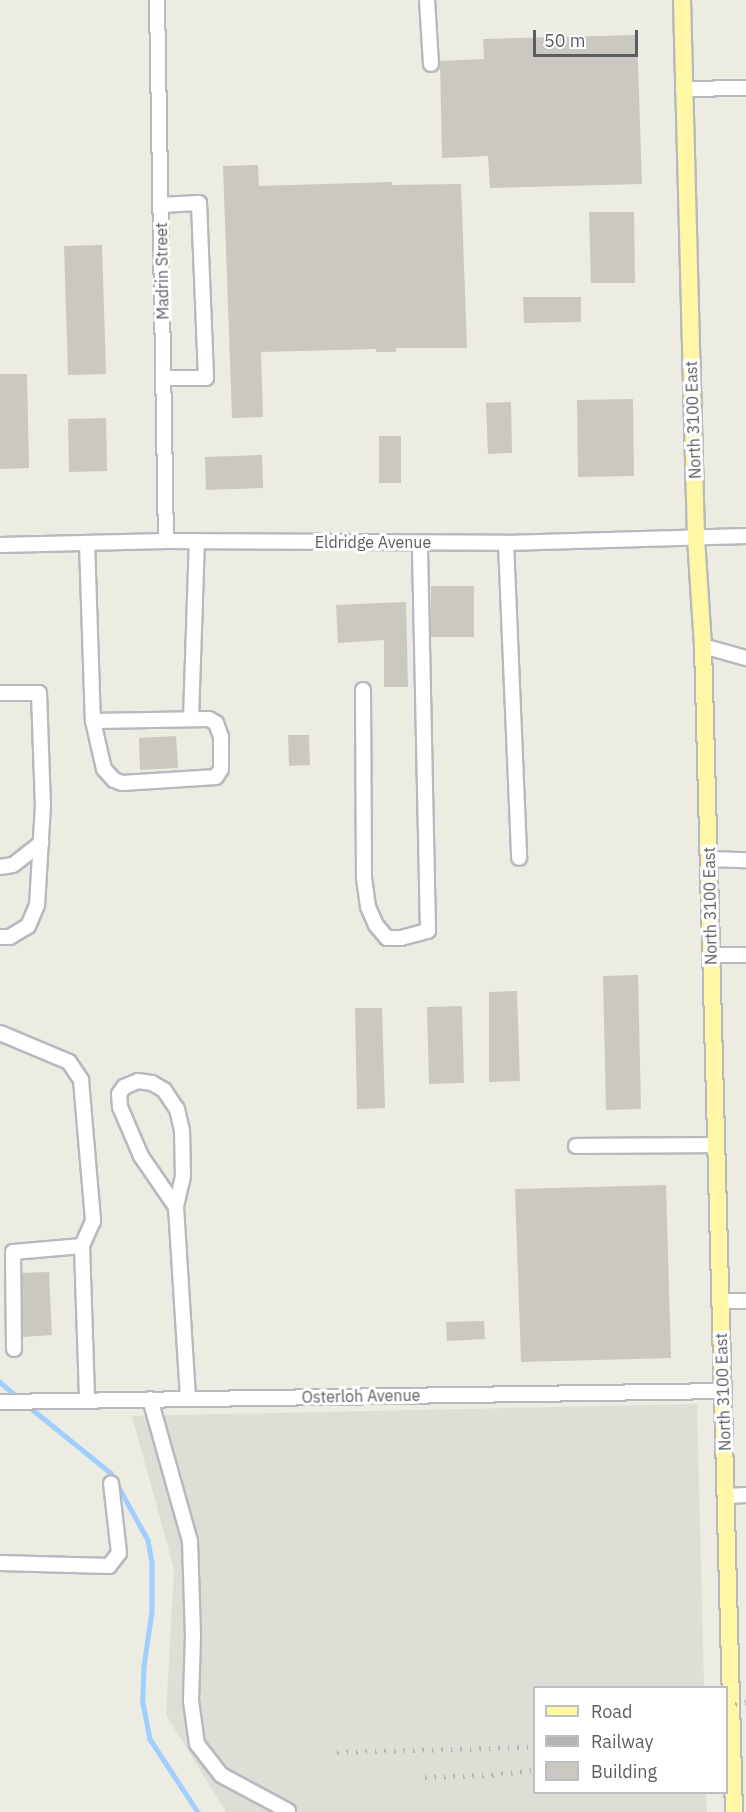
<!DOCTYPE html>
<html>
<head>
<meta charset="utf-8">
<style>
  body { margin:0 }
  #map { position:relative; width:746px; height:1812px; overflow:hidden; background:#edece2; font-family:"IBM Plex Sans",sans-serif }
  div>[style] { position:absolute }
  .industrial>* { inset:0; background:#deddd6 }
  .stream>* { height:4.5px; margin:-2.25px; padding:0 2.25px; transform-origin:2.25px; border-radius:2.25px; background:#a0cfff }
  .building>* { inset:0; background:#cac8c1 }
  .roads { filter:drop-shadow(2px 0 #b7b9bf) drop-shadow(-2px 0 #b7b9bf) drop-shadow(0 2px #b7b9bf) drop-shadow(0 -2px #b7b9bf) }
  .minor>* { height:14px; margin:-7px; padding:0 7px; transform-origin:7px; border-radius:7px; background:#fff }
  .major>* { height:16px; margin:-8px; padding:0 8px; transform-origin:8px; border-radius:8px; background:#fff7a5 }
  .rail>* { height:4.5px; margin-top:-2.25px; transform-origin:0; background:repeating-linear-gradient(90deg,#b3b4b4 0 1.5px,transparent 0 9.5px) }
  span { translate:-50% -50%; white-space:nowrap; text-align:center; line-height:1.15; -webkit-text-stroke:6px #fff; paint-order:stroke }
  .street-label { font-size:16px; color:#5a5e63 }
  .legend { position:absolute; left:533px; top:1686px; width:195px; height:108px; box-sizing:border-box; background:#fff; border:2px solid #bdbfc1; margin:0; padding:8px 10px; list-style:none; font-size:18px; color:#5a5e63 }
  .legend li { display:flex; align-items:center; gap:12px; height:30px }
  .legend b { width:30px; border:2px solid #bdbfc1 }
  .scale { position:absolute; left:533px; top:30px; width:105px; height:27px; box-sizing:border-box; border:3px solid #5a5e63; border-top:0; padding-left:8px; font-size:18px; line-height:21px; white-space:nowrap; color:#5a5e63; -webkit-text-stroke:4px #fff; paint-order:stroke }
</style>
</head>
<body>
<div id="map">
  <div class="industrial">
    <div style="clip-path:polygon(697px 1404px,704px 1687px,534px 1688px,534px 1792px,706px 1793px,707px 1812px,226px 1812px,166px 1715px,174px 1569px,132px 1416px)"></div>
  </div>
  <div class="stream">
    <div style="left:0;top:1382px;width:23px;rotate:40deg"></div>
    <div style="left:27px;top:1405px;width:108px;rotate:39deg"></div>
    <div style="left:111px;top:1473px;width:77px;rotate:61.1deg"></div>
    <div style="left:148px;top:1540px;width:23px;rotate:80deg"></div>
    <div style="left:152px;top:1563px;width:49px;rotate:90deg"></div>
    <div style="left:152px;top:1612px;width:55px;rotate:98.4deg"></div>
    <div style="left:144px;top:1666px;width:37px;rotate:92deg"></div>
    <div style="left:143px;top:1703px;width:37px;rotate:79deg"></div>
    <div style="left:150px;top:1739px;width:87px;rotate:56.7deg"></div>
  </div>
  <div class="building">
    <div style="clip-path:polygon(637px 35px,642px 184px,490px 188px,488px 156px,442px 158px,440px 61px,484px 59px,483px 39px)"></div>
    <div style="clip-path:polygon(258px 165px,259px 186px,392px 182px,392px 185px,461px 184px,467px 348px,396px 348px,396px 352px,376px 352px,376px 349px,261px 352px,263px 417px,232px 418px,223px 166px)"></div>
    <div style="clip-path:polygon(589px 212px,634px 212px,635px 283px,591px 283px)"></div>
    <div style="clip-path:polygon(102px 245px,106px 374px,68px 375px,64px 246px)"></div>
    <div style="clip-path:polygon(523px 297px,581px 297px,581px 322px,524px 323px)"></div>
    <div style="clip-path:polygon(0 374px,27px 374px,29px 468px,0 469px)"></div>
    <div style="clip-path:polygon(633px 399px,634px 476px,578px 477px,577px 400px)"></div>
    <div style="clip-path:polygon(511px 402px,512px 453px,488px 454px,486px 403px)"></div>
    <div style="clip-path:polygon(106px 418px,107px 471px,69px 472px,68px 419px)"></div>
    <div style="clip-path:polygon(379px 436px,401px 436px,401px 483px,379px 483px)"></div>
    <div style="clip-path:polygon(262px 455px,263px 488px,206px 490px,205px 457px)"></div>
    <div style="clip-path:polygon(431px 586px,474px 586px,474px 637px,431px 637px)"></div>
    <div style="clip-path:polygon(406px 602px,408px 687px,384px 687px,384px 640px,338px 643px,336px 605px)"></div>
    <div style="clip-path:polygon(288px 735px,309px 735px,310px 765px,289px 766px)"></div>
    <div style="clip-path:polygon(176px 736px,178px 768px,140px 770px,139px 738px)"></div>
    <div style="clip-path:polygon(638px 975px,641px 1109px,606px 1110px,603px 976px)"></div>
    <div style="clip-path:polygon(517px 991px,520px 1081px,489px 1082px,489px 992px)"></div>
    <div style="clip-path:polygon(462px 1006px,464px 1083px,429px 1084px,427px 1007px)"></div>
    <div style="clip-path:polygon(355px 1008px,382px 1008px,385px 1108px,357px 1109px)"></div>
    <div style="clip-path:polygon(666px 1185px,671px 1358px,521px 1362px,515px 1189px)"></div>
    <div style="clip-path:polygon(49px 1272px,52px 1335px,23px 1337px,22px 1273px)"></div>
    <div style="clip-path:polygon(484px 1321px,485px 1339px,447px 1341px,446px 1322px)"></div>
  </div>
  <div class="roads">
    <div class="minor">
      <div style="left:157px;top:0;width:541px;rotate:89.05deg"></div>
      <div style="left:427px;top:0;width:64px;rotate:86.4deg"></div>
      <div style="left:683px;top:89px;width:63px;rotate:-0.9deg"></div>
      <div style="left:160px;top:205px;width:39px;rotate:-3deg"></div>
      <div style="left:199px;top:203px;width:175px;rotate:87.7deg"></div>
      <div style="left:206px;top:378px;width:43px;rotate:180deg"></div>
      <div style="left:87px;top:543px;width:178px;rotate:88.1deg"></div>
      <div style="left:506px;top:543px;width:315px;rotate:87.6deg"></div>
      <div style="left:0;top:545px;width:166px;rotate:-1.4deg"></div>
      <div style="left:166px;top:541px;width:340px;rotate:0.3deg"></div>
      <div style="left:506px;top:543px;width:240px;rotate:-1.7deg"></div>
      <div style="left:703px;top:646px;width:45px;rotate:15.6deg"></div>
      <div style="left:363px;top:690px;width:188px;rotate:89.7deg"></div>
      <div style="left:364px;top:878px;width:29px;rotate:82deg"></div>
      <div style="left:368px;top:907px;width:20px;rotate:66deg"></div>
      <div style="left:376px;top:925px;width:17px;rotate:50deg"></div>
      <div style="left:387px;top:938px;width:14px"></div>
      <div style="left:401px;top:938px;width:28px;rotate:-15deg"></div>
      <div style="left:428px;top:931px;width:388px;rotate:-91.2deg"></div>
      <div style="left:0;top:693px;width:39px"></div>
      <div style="left:39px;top:693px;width:112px;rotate:88deg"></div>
      <div style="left:43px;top:805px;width:100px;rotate:93.4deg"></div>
      <div style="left:37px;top:905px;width:23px;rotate:113deg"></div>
      <div style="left:28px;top:926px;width:21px;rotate:149deg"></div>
      <div style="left:10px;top:937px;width:10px;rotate:180deg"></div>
      <div style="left:191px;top:719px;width:178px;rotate:-88.1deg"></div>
      <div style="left:209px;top:719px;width:8px;rotate:30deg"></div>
      <div style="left:216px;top:723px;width:15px;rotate:70deg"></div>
      <div style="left:221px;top:737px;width:32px;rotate:90deg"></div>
      <div style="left:221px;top:769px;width:9px;rotate:122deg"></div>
      <div style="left:216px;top:777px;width:94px;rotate:176.3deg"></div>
      <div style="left:122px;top:783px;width:9px;rotate:-159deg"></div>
      <div style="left:114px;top:780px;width:15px;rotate:-132deg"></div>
      <div style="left:104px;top:769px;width:49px;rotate:-102.9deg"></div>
      <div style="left:93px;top:721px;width:116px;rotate:-1deg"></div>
      <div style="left:709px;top:859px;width:37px;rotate:2deg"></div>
      <div style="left:0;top:867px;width:13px;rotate:-9deg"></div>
      <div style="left:13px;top:865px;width:36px;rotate:-38deg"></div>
      <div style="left:711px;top:955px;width:35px"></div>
      <div style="left:0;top:1033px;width:75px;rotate:22.8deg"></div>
      <div style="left:69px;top:1062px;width:22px;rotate:56deg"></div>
      <div style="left:81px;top:1080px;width:142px;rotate:85.1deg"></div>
      <div style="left:93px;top:1221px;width:27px;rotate:114deg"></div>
      <div style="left:82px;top:1246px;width:69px;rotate:175deg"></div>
      <div style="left:13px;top:1252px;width:97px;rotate:89.4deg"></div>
      <div style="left:138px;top:1081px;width:14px;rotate:8deg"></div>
      <div style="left:152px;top:1083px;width:14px;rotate:30deg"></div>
      <div style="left:164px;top:1090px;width:23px;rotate:56deg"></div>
      <div style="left:177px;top:1109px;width:22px;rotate:77deg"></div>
      <div style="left:182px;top:1130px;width:46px;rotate:88.8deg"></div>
      <div style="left:183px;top:1176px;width:32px;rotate:103deg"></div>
      <div style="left:176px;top:1207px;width:62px;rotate:-124.5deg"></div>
      <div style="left:141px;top:1156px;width:53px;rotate:-113.2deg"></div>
      <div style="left:120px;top:1107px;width:13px;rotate:-94deg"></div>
      <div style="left:119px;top:1094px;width:9px;rotate:-54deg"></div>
      <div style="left:124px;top:1087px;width:15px;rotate:-23deg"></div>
      <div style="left:576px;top:1146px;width:140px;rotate:-0.4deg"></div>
      <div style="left:176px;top:1207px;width:192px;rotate:86.4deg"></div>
      <div style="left:82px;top:1246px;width:154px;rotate:88.1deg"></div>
      <div style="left:721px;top:1301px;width:25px"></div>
      <div style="left:150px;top:1399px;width:148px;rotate:74.3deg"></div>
      <div style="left:190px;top:1541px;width:95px;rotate:88.2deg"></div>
      <div style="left:193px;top:1636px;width:65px;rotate:91.8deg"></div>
      <div style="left:191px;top:1701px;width:43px;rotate:82.1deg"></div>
      <div style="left:197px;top:1744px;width:39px;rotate:52deg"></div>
      <div style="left:221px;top:1775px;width:76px;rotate:28.2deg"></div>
      <div style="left:0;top:1402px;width:723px;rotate:-0.87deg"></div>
      <div style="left:726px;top:1496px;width:20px;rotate:-3deg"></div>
      <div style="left:0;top:1563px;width:109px;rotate:1.6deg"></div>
      <div style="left:109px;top:1566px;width:16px;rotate:-52deg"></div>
      <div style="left:119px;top:1553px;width:70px;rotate:-96.5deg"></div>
    </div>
    <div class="major">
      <div style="left:682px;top:0;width:538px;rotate:88.51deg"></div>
      <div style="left:696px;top:538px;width:108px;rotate:86.3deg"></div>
      <div style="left:703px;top:646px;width:1166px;rotate:88.48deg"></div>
    </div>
  </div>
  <div class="rail">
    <div style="left:726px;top:1706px;width:20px;rotate:-11deg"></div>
    <div style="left:337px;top:1752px;width:197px;rotate:-1.5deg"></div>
    <div style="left:425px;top:1777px;width:67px;rotate:-1.7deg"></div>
    <div style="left:492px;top:1775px;width:42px;rotate:-6.8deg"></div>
  </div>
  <div class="street-label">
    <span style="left:162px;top:271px;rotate:-91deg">Madrin Street</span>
    <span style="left:693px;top:420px;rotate:-92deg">North 3100 East</span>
    <span style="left:373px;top:542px">Eldridge Avenue</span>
    <span style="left:710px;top:906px;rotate:-91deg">North 3100 East</span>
    <span style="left:723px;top:1392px;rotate:-92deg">North 3100 East</span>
    <span style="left:361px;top:1396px;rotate:-1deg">Osterloh Avenue</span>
  </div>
  <ul class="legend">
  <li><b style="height:8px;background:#fff7a5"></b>Road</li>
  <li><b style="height:8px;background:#b3b4b4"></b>Railway</li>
  <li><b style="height:16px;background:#cac8c1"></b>Building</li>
  </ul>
  <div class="scale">50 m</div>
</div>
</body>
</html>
